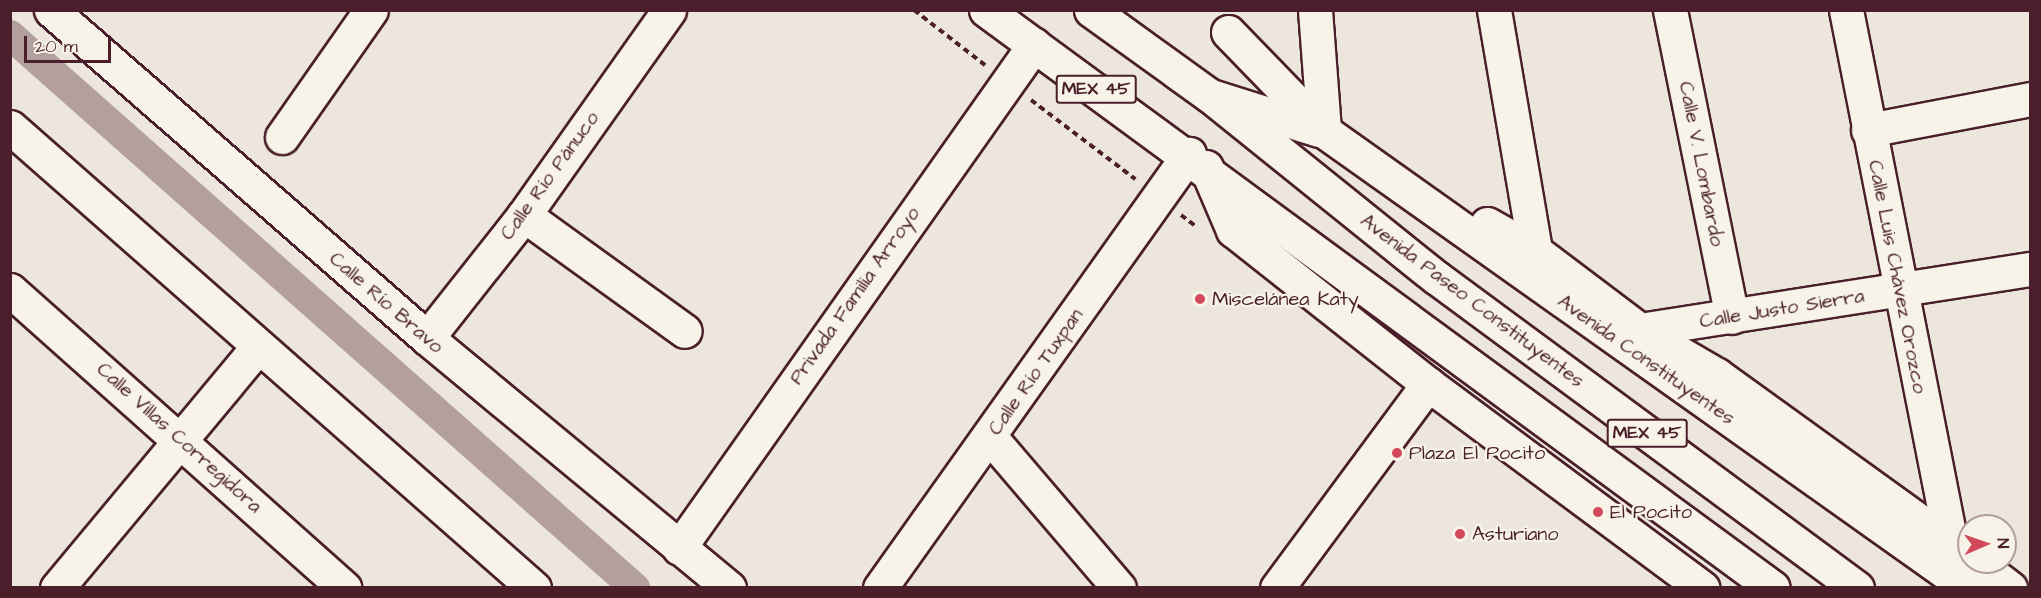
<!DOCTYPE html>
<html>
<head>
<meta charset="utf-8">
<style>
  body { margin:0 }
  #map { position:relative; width:2041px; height:598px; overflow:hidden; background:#ece6dd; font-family:"Architects Daughter",sans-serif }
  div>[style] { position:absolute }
  .canal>* { height:30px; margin:-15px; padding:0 15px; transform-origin:15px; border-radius:15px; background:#b39f9d }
  .path>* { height:4px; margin-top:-2px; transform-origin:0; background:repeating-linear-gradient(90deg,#4a1f2b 0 6px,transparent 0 10.5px) }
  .roads { filter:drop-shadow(2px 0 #4a1f2b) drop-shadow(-2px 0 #4a1f2b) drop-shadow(0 2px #4a1f2b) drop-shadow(0 -2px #4a1f2b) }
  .minor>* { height:33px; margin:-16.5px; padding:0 16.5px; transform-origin:16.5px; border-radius:16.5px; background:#f7f3e8 }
  .highway>* { height:33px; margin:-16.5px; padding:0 16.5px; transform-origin:16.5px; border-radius:16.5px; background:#f7f3e8 }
  .dots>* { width:16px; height:16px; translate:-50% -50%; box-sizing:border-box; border:3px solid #f7f3e8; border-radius:50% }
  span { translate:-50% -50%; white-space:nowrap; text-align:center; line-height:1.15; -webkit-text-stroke:4.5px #f7f3e8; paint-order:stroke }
  .shield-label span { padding:2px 4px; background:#f7f3e8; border:2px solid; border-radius:4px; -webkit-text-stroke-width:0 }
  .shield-label { font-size:18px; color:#4a1f2b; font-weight:700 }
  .street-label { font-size:20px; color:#4a1f2b }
  .poi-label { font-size:20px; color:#4a1f2b }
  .left { translate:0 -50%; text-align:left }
  .frame { position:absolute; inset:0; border:12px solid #4a1f2b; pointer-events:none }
  .north { position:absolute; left:1957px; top:514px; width:60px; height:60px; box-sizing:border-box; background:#f7f3e8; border:2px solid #b29e9c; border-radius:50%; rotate:88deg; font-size:16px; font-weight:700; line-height:24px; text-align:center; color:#4a1f2b }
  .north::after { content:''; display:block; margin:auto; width:21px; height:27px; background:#d1495b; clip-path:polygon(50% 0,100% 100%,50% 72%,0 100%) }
  .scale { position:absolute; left:24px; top:36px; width:87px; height:27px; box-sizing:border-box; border:3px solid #4a1f2b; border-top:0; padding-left:8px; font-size:18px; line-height:21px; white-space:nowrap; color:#4a1f2b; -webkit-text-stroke:4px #f7f3e8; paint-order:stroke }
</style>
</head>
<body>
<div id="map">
  <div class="canal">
    <div style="left:10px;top:35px;width:835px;rotate:41.5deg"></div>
  </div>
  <div class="path">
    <div style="left:914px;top:10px;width:90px;rotate:37.8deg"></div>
    <div style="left:1031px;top:100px;width:131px;rotate:37.2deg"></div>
    <div style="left:1181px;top:215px;width:20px;rotate:37deg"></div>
  </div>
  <div class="roads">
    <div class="minor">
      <div style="left:51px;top:10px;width:499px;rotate:41.1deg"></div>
      <div style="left:427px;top:338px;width:392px;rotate:39.6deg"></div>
      <div style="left:1315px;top:10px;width:121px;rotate:85.7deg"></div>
      <div style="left:1494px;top:10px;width:244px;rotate:80.3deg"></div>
      <div style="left:1670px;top:10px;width:313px;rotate:78.6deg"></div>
      <div style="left:1846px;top:10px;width:543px;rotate:78.86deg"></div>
      <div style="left:1228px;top:32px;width:138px;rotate:45.9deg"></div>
      <div style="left:1324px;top:131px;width:790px;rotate:35.36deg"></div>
      <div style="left:1211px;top:96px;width:113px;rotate:17.5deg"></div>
      <div style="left:10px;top:127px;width:698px;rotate:41.34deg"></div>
      <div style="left:1868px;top:130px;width:165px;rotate:-10.8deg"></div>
      <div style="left:282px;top:137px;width:155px;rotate:-55deg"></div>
      <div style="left:1206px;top:167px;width:69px;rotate:66.8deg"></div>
      <div style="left:1233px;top:230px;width:248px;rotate:38.3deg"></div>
      <div style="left:1428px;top:384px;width:342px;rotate:36.6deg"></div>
      <div style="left:524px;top:215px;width:198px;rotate:35.8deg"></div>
      <div style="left:1487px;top:224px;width:55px;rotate:29.4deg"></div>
      <div style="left:1535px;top:251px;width:131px;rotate:37deg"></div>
      <div style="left:1640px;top:330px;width:89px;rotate:30.3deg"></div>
      <div style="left:1717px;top:375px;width:311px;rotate:35.8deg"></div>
      <div style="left:10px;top:290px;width:448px;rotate:41.7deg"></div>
      <div style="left:1640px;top:330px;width:395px;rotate:-8.9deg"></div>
      <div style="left:427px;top:338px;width:157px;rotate:-51.7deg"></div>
      <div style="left:524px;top:215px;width:251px;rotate:-54.7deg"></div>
      <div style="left:991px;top:438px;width:197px;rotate:49.5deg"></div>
      <div style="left:679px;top:548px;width:616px;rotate:-54.79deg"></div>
      <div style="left:1976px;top:562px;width:43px;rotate:37.4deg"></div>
      <div style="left:57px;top:588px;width:312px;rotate:-50.2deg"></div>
      <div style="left:880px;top:588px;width:533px;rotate:-54.55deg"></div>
      <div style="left:1277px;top:588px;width:254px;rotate:-53.5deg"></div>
    </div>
    <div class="highway">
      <div style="left:986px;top:10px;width:976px;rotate:36.29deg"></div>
      <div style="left:1091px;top:10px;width:145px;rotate:35.8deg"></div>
      <div style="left:1209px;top:95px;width:292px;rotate:38.8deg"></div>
      <div style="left:1437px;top:278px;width:522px;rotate:36.43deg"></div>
    </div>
  </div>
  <div class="dots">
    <div style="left:1200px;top:299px;background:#d1495b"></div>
    <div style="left:1397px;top:453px;background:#d1495b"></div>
    <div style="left:1598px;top:512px;background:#d1495b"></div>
    <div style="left:1460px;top:534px;background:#d1495b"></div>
  </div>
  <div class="shield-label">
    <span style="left:1096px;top:89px">MEX 45</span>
    <span style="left:1647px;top:433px">MEX 45</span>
  </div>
  <div class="street-label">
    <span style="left:1701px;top:164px;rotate:79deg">Calle V. Lombardo</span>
    <span style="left:550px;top:176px;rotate:-54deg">Calle Río Pánuco</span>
    <span style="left:1897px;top:277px;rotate:79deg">Calle Luis Chávez Orozco</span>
    <span style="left:855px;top:296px;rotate:-55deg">Privada Familia Arroyo</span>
    <span style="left:1472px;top:301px;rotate:37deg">Avenida Paseo Constituyentes</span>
    <span style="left:386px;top:303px;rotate:41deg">Calle Río Bravo</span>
    <span style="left:1782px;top:309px;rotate:-9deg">Calle Justo Sierra</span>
    <span style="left:1646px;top:360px;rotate:35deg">Avenida Constituyentes</span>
    <span style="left:1036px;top:372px;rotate:-55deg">Calle Río Tuxpan</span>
    <span style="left:179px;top:438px;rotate:42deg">Calle Villas Corregidora</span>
  </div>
  <div class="poi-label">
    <span class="left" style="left:1212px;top:299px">Miscelánea Katy</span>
    <span class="left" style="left:1409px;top:453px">Plaza El Pocito</span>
    <span class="left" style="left:1610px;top:512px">El Pocito</span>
    <span class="left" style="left:1472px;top:534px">Asturiano</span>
  </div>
  <div class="frame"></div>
  <div class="north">N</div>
  <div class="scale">20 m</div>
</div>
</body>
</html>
